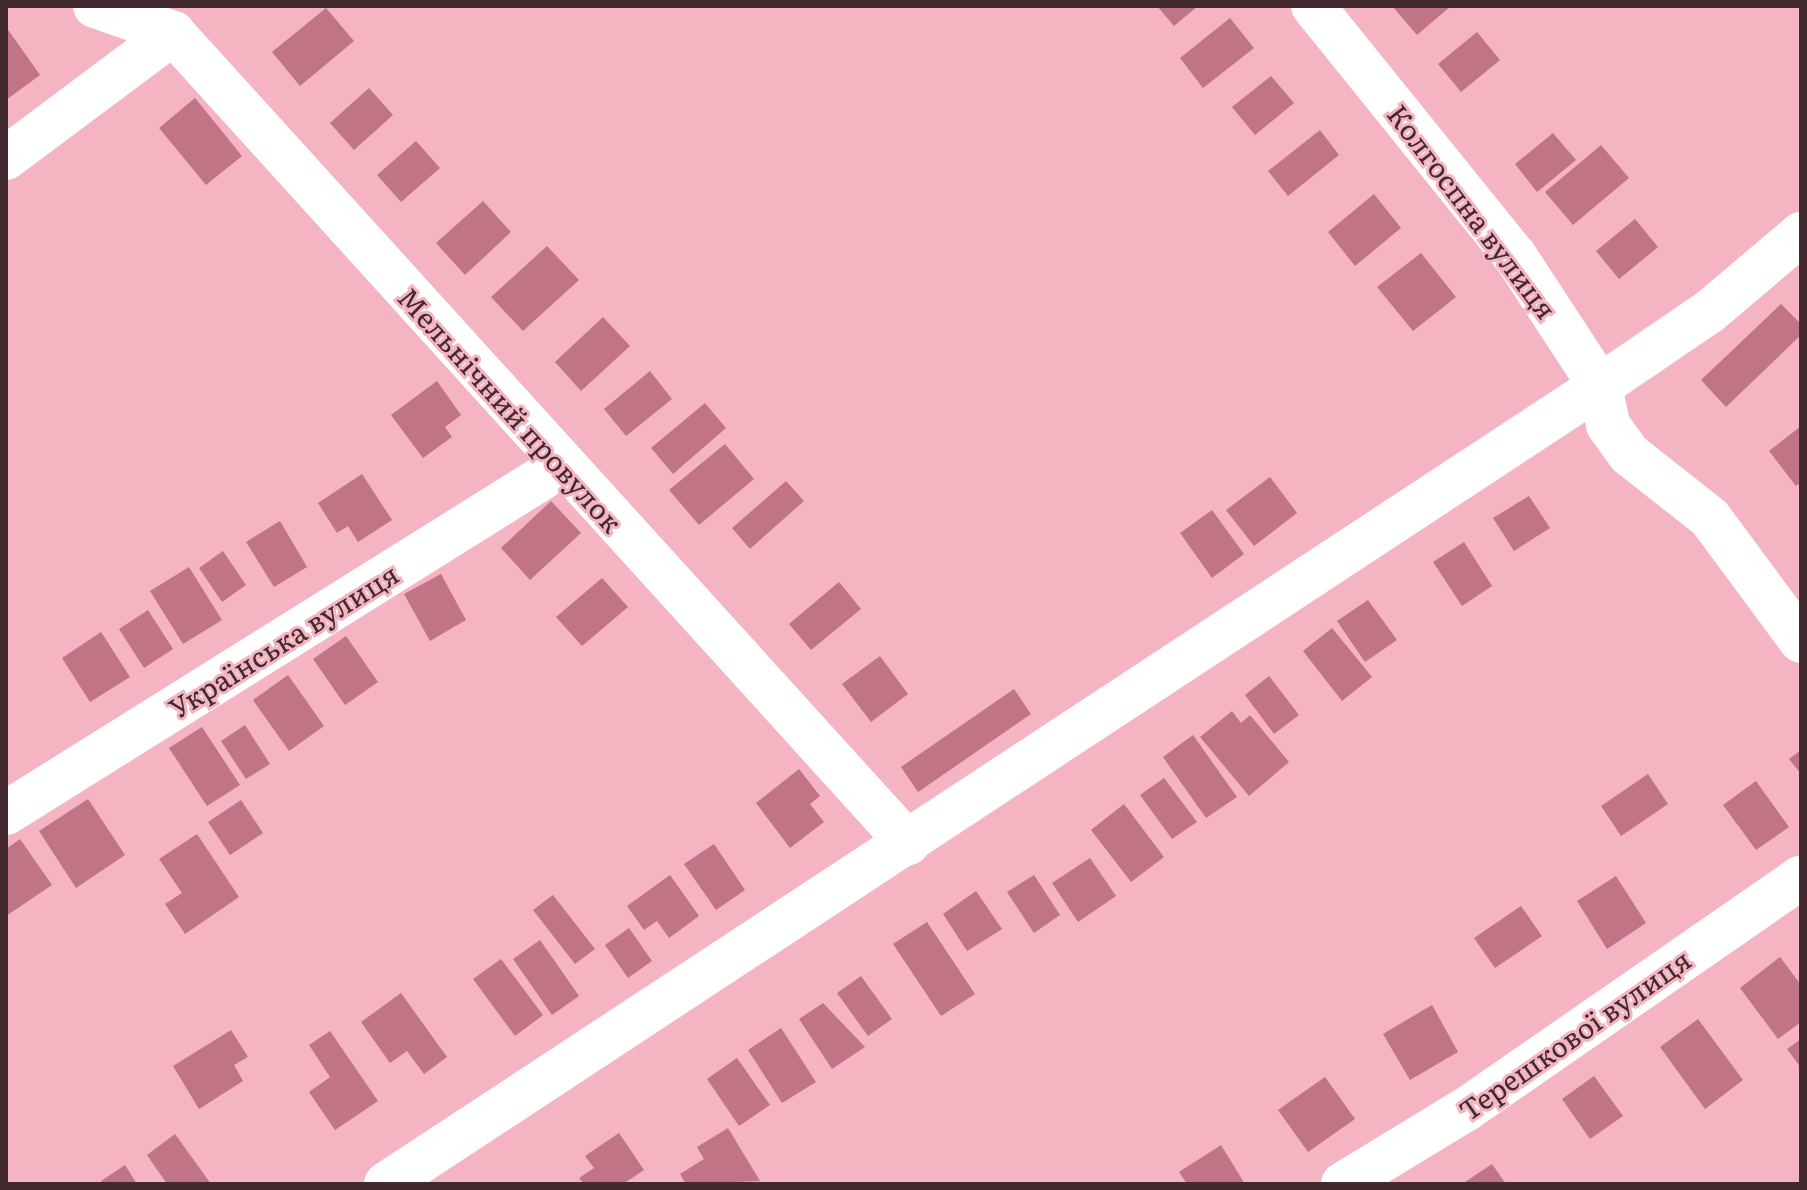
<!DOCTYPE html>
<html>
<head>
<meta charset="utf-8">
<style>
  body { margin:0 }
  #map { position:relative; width:1807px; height:1190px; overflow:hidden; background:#f4b4c2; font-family:Literata,serif }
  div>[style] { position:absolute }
  .building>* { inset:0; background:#c07486 }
  .minor>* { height:44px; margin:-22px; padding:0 22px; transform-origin:22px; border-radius:22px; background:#fff }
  span { translate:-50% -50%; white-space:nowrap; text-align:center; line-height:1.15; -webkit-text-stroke:6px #f4b4c2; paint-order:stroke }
  .street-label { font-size:28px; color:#422a2f }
  .frame { position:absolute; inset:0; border:8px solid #422a2f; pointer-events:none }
</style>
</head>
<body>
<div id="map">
  <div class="building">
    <div style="clip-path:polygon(1157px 6px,1198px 6px,1174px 26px)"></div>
    <div style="clip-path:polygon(1392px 6px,1451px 6px,1417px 35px)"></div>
    <div style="clip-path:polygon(326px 8px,354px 41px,300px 86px,272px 52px)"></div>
    <div style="clip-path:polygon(1230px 18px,1254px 48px,1203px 88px,1180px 58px)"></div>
    <div style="clip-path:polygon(6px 27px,40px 75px,6px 100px)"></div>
    <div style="clip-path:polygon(1477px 32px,1500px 60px,1461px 92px,1438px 64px)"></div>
    <div style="clip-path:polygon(1271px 76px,1294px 103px,1255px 135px,1232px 107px)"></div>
    <div style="clip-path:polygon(369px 88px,393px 115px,354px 150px,330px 123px)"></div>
    <div style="clip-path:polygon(195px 98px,242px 156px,206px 185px,159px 128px)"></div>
    <div style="clip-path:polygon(1320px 130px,1339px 155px,1288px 196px,1268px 171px)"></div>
    <div style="clip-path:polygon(1553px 133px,1576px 160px,1537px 192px,1515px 164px)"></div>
    <div style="clip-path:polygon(416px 141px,440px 168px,401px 202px,377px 175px)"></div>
    <div style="clip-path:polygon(1601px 145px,1629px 178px,1573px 225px,1545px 192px)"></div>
    <div style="clip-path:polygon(1374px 194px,1401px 228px,1355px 266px,1328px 232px)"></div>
    <div style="clip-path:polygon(483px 201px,511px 232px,465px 275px,436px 243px)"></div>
    <div style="clip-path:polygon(1635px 219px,1658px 247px,1619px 279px,1596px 251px)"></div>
    <div style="clip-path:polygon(547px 246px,579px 280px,523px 331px,491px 297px)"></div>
    <div style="clip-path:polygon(1421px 253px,1456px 297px,1413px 331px,1377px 287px)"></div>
    <div style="clip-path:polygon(1781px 304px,1801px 324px,1801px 335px,1726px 407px,1701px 380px)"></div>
    <div style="clip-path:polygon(603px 317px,630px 346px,581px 391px,555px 362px)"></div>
    <div style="clip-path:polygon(650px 371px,672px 399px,626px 436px,604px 409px)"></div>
    <div style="clip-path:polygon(437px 381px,461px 415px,445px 427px,452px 437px,423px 458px,391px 415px)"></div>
    <div style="clip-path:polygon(705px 403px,726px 428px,673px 474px,651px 448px)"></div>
    <div style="clip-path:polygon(1801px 426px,1801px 482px,1796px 486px,1769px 451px)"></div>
    <div style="clip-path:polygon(725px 444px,754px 479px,699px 525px,669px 490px)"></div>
    <div style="clip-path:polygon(362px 474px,392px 520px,358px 542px,348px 526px,337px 533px,318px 503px)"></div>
    <div style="clip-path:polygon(1270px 477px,1297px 513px,1254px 546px,1226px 510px)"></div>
    <div style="clip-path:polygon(786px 481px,804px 501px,750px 549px,732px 528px)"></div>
    <div style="clip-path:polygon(1529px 496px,1550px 528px,1514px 551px,1493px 518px)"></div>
    <div style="clip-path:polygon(551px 501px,581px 533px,530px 580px,501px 548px)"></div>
    <div style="clip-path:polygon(1212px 510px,1244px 554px,1212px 578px,1180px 533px)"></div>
    <div style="clip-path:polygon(280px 521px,307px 567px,274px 587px,246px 542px)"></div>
    <div style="clip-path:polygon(1464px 542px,1492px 586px,1462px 606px,1433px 562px)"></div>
    <div style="clip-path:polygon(223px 551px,246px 585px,222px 602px,199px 568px)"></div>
    <div style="clip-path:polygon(189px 567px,222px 620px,183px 644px,150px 591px)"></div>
    <div style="clip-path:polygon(441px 574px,466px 620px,430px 641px,404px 594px)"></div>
    <div style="clip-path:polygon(602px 578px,628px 607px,582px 646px,556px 617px)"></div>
    <div style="clip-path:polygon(839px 582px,861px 609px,811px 650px,789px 624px)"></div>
    <div style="clip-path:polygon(1368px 600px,1397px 640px,1365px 662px,1337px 621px)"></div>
    <div style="clip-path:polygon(148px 610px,173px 649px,144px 668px,119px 629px)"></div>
    <div style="clip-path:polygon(1332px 628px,1372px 677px,1342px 701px,1303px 651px)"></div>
    <div style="clip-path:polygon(101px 632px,130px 677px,90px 702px,62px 658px)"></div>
    <div style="clip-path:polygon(346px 636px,378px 682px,345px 705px,313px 659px)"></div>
    <div style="clip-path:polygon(880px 656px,908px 694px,871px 722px,842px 684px)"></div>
    <div style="clip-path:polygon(288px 675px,324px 726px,289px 751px,253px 700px)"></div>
    <div style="clip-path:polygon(1269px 676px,1299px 715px,1274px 734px,1245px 695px)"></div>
    <div style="clip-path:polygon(1014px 689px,1031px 714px,918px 792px,901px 767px)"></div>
    <div style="clip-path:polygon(1232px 711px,1241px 723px,1250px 715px,1289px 762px,1249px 796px,1200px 737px)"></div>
    <div style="clip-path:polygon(245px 725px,270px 764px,246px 779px,221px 741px)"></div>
    <div style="clip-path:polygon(202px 727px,240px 785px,207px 806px,169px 748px)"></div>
    <div style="clip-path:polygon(1193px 735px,1237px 797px,1206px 818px,1163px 757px)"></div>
    <div style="clip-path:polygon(1801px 750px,1801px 774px,1789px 759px)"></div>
    <div style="clip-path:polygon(799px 769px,820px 796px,810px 804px,824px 822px,790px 848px,756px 803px)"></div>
    <div style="clip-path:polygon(1648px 774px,1668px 804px,1621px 836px,1601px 806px)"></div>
    <div style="clip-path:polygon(1164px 778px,1197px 822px,1172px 839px,1140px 795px)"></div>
    <div style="clip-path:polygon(1756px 781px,1789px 827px,1756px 850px,1723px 805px)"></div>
    <div style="clip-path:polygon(88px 799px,125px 855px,76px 888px,39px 831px)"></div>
    <div style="clip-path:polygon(241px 800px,263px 833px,230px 855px,208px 822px)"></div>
    <div style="clip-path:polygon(1124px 804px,1164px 857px,1131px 882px,1091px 830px)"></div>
    <div style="clip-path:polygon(197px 834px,239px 897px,185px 934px,165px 904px,182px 893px,159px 859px)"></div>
    <div style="clip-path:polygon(20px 839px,52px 885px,6px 916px,6px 849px)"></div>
    <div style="clip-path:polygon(714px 844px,745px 890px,716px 910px,684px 864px)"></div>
    <div style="clip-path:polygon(1090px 858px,1116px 896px,1078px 922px,1052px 883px)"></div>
    <div style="clip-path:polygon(670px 875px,699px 916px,669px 938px,657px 921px,644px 930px,627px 906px)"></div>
    <div style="clip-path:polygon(1034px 875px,1060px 915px,1034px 933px,1007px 892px)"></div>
    <div style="clip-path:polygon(1616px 876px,1646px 923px,1607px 949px,1577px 901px)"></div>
    <div style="clip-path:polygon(976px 891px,1002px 929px,967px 951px,943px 914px)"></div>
    <div style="clip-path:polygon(553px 895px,595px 949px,575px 964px,533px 910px)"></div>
    <div style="clip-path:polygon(1521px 906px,1542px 936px,1495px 968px,1474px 938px)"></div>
    <div style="clip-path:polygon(927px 922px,975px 994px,941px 1016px,893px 944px)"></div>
    <div style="clip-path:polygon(629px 928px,652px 961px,628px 978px,605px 945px)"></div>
    <div style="clip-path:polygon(540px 940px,579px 996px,552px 1015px,513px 959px)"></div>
    <div style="clip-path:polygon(1780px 957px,1801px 985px,1801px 1022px,1778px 1039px,1740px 988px)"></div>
    <div style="clip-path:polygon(501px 959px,543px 1015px,515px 1036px,473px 979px)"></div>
    <div style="clip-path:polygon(861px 976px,892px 1019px,868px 1036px,837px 993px)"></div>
    <div style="clip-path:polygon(401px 993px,447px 1057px,424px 1074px,407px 1051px,390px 1063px,361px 1022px)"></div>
    <div style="clip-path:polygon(823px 1003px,865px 1047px,832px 1069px,799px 1019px)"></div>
    <div style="clip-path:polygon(1432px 1005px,1458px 1052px,1410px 1080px,1383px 1034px)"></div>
    <div style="clip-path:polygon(1698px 1019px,1743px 1080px,1705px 1109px,1660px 1047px)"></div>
    <div style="clip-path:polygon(781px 1028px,816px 1082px,782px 1103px,748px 1050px)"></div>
    <div style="clip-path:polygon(231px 1030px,248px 1057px,234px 1065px,243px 1081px,199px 1109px,173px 1066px)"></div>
    <div style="clip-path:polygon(330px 1031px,378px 1101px,335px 1130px,309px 1092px,330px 1077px,309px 1045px)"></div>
    <div style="clip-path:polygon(1801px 1039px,1801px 1068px,1787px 1049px)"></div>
    <div style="clip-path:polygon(737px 1058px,770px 1105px,739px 1126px,707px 1079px)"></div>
    <div style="clip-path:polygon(1594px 1076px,1623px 1116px,1590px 1139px,1562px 1099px)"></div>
    <div style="clip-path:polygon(1325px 1077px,1355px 1119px,1308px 1152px,1278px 1110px)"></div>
    <div style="clip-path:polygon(728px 1128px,760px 1181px,686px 1184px,680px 1174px,704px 1159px,697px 1147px)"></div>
    <div style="clip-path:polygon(619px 1133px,644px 1170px,623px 1184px,584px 1184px,579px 1178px,594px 1168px,585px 1156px)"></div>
    <div style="clip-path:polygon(175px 1134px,211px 1184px,167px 1184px,147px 1155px)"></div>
    <div style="clip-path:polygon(1221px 1145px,1245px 1184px,1187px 1184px,1179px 1172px)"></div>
    <div style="clip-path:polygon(1492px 1164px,1506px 1184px,1462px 1184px)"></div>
    <div style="clip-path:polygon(125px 1165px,137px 1184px,103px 1184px,101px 1181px)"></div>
  </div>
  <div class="minor">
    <div style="left:95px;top:6px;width:83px;rotate:19.1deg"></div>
    <div style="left:173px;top:33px;width:1094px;rotate:47.78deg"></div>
    <div style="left:1313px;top:6px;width:321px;rotate:51.1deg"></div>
    <div style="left:1515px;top:256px;width:155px;rotate:56.8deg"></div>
    <div style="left:1600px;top:386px;width:40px;rotate:78deg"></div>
    <div style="left:1608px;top:425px;width:36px;rotate:54deg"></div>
    <div style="left:1629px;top:454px;width:103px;rotate:38.3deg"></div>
    <div style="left:1710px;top:518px;width:153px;rotate:53.5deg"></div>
    <div style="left:6px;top:158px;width:209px;rotate:-36.8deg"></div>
    <div style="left:6px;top:813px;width:655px;rotate:-32.01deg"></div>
    <div style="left:386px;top:1184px;width:1453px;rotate:-33.32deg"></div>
    <div style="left:1600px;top:386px;width:132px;rotate:-34.2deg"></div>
    <div style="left:1709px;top:312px;width:121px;rotate:-40.3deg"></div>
    <div style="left:1343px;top:1184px;width:146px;rotate:-31.3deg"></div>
    <div style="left:1468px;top:1108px;width:405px;rotate:-34.7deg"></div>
  </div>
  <div class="street-label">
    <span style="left:1473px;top:211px;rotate:53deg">Колгоспна вулиця</span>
    <span style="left:511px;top:409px;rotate:48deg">Мельнiчний провулок</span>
    <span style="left:283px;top:640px;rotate:-32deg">Українська вулиця</span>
    <span style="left:1574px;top:1034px;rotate:-35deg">Терешкової вулиця</span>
  </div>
  <div class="frame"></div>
</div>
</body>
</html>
